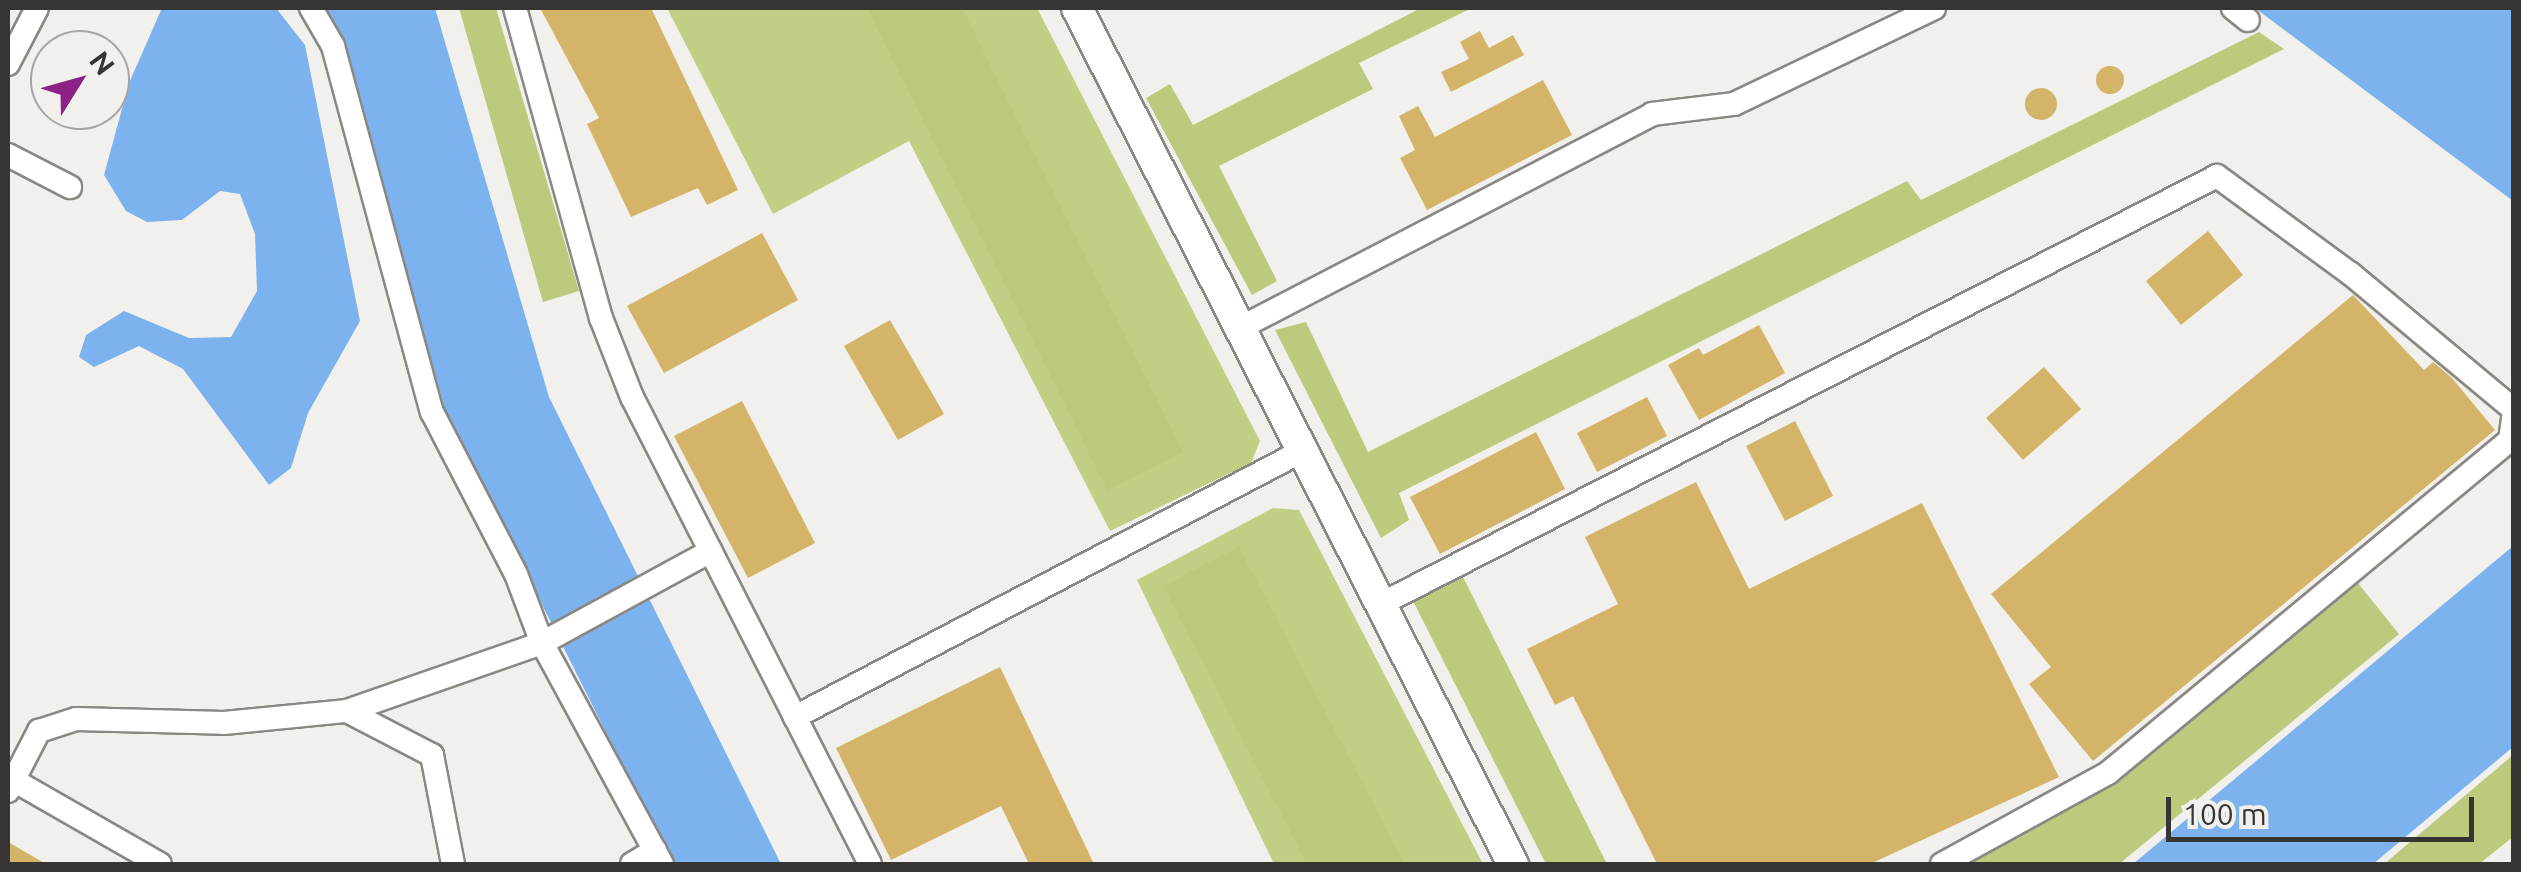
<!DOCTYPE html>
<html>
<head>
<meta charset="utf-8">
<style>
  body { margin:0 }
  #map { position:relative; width:2521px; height:872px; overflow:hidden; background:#f2f0ec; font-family:Ubuntu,sans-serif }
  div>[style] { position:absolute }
  .green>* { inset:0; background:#c1cf85 }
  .forest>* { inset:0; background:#bbca7c }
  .water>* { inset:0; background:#7cb3ee }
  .building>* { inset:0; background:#d4b468 }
  .round { border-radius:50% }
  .roads { filter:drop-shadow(2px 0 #8a8884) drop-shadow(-2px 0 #8a8884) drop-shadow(0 2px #8a8884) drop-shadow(0 -2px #8a8884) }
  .street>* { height:22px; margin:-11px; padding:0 11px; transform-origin:11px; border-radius:11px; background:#fff }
  .secondary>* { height:30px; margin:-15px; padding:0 15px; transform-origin:15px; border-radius:15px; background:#fff }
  span { translate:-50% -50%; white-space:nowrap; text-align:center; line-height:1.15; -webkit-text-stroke:10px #f2f0ec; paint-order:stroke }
  .frame { position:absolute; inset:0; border:10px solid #363534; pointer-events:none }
  .north { position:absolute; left:30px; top:30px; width:100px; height:100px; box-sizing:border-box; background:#f2f0ec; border:2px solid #a7a5a2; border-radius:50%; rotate:53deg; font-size:28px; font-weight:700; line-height:40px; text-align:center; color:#363534 }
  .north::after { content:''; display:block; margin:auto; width:35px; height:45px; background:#8b2085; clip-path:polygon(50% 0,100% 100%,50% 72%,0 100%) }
  .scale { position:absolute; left:2166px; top:797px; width:308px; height:45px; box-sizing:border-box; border:5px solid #363534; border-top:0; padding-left:12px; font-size:30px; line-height:35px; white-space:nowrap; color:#363534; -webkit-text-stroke:8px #f2f0ec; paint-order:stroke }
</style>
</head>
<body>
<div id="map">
  <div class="green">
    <div style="clip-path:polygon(667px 8px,1037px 8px,1260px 441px,1251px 463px,1110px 531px,909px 141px,773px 214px)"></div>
    <div style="clip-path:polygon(1273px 508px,1299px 510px,1483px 864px,1274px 864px,1137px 580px)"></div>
  </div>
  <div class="forest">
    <div style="clip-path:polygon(459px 8px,496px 8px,579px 291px,543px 302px)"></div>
    <div style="clip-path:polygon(867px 8px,962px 8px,1183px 452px,1107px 490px)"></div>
    <div style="clip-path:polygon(1421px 8px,1472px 8px,1359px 63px,1373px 89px,1219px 166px,1277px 281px,1252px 295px,1146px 98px,1170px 84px,1193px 125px)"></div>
    <div style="clip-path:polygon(2259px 32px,2284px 49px,1399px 493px,1409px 520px,1381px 538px,1275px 330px,1306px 322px,1368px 452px,1907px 181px,1921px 200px)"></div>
    <div style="clip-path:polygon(1239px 547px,1405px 864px,1307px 864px,1163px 586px)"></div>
    <div style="clip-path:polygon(1462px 575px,1607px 864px,1546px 864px,1413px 601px)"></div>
    <div style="clip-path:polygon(2353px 577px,2399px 634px,2119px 864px,1964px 864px,2115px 781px)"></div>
    <div style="clip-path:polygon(2513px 755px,2513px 837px,2479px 864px,2384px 864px)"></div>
  </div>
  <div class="water">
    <div style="clip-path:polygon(162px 8px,276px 8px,305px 45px,360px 321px,308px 413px,291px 468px,269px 485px,183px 369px,139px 346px,94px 367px,79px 357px,86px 335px,124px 311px,189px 338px,231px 337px,257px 291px,255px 234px,240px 194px,220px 191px,182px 220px,147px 222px,126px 211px,104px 175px,129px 83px)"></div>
    <div style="clip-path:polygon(324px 8px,435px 8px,549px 397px,781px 864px,672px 864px,446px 413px,340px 33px)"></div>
    <div style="clip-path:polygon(2255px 8px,2513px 8px,2513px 201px)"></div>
    <div style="clip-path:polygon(2513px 546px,2513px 747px,2373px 864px,2133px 864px)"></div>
  </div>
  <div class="building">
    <div style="clip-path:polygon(540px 8px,651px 8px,738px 190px,707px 205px,698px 188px,631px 217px,587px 124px,599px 118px)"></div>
    <div style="clip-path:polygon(1480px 31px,1489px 48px,1513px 35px,1524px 55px,1451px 92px,1441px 72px,1469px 59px,1460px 42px)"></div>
    <div class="round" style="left:2096px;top:66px;width:28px;height:28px"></div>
    <div style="clip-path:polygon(1543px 80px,1572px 135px,1427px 210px,1400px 158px,1415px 150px,1399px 116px,1418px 106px,1435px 137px)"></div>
    <div class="round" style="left:2025px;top:88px;width:32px;height:32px"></div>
    <div style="clip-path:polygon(2208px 231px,2243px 275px,2181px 325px,2146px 281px)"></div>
    <div style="clip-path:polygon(762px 233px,798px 300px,664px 373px,627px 306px)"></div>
    <div style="clip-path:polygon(2353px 295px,2424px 370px,2433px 362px,2452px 378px,2495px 430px,2093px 761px,2029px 684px,2051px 667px,1991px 594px)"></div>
    <div style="clip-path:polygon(890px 320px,944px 414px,898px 440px,844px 346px)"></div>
    <div style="clip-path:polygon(1759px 325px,1785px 373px,1699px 420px,1668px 365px,1699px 348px,1703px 355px)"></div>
    <div style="clip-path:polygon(2044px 367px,2081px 409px,2023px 460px,1986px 418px)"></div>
    <div style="clip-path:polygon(1647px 397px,1667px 436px,1597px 472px,1577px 433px)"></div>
    <div style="clip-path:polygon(742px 401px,815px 543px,748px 578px,674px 436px)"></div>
    <div style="clip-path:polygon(1795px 421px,1833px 496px,1785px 521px,1746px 446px)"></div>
    <div style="clip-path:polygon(1536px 432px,1565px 489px,1440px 554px,1410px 497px)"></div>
    <div style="clip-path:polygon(1696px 482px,1749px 589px,1922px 503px,2059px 777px,1870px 864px,1657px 864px,1573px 696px,1555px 705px,1527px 649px,1618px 604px,1585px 537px)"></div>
    <div style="clip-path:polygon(1000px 667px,1094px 864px,1029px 864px,1001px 806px,891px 860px,836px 748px)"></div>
    <div style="clip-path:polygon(8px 842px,46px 864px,8px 864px)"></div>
  </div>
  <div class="roads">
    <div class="street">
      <div style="left:311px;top:8px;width:44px;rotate:59.9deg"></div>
      <div style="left:333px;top:46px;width:379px;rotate:74.9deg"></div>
      <div style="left:432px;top:412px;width:182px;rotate:62.6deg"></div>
      <div style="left:516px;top:574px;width:74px;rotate:69.4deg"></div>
      <div style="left:542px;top:643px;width:251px;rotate:61.5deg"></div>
      <div style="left:515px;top:8px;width:322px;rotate:74.5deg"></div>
      <div style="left:601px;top:318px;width:85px;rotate:68.6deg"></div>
      <div style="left:632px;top:397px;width:524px;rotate:62.99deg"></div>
      <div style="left:2233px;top:8px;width:19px;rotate:39deg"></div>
      <div style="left:8px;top:64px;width:63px;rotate:-62.6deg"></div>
      <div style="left:8px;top:155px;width:70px;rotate:27.3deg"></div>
      <div style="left:1240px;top:328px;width:464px;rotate:-27.4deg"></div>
      <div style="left:1652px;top:114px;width:83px;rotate:-7deg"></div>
      <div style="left:1734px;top:104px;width:222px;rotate:-25.6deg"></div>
      <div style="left:1379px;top:605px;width:941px;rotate:-27.11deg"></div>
      <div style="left:2217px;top:176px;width:166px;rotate:36.2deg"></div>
      <div style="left:2351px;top:274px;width:212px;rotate:39.8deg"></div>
      <div style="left:347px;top:711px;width:96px;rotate:27.4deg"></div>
      <div style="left:432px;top:755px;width:111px;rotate:79.1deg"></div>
      <div style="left:795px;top:717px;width:573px;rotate:-27.68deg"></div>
      <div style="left:8px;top:777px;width:175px;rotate:29.8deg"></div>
      <div style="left:8px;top:791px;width:68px;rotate:-62.7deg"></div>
      <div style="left:39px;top:731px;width:39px;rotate:-18deg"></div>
      <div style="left:76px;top:719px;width:148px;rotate:1.5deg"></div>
      <div style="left:224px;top:723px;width:124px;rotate:-5.6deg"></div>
      <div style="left:347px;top:711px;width:207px;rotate:-19.2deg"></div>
      <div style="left:542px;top:643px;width:192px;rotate:-28.6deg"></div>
      <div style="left:632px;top:864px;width:27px;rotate:-31deg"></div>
      <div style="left:1942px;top:864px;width:189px;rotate:-28.7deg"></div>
      <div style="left:2108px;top:773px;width:522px;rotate:-39.64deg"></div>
      <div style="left:2510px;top:440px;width:28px;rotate:-82deg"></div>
    </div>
    <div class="secondary">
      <div style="left:1077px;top:8px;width:961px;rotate:63.01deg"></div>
    </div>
  </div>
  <div class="frame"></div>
  <div class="north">N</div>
  <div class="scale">100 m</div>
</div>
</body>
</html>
